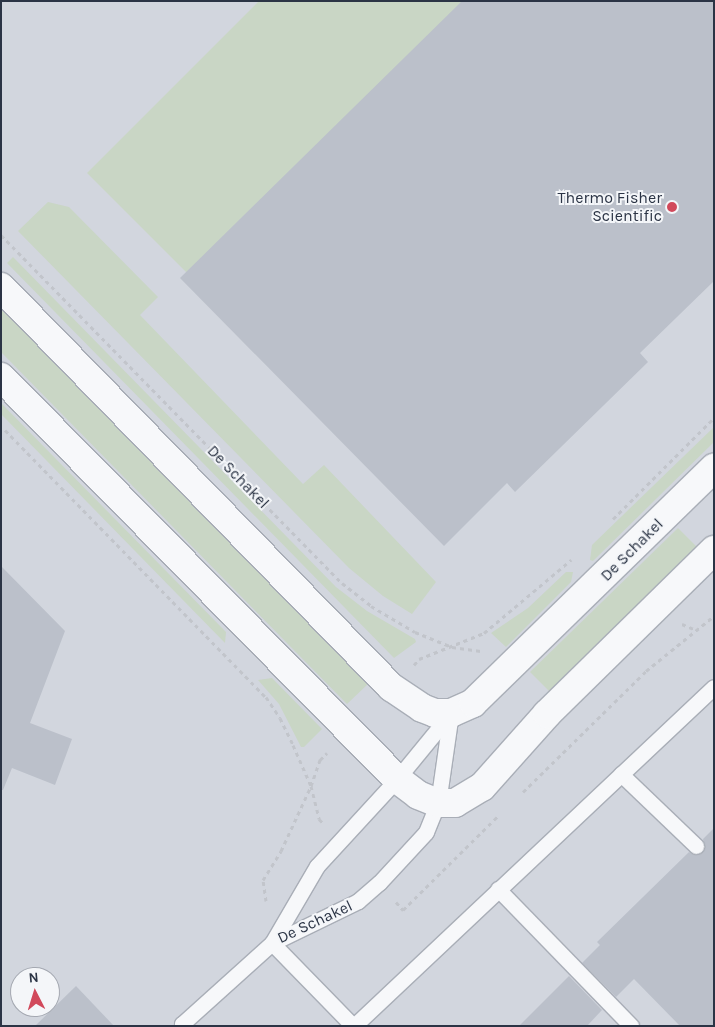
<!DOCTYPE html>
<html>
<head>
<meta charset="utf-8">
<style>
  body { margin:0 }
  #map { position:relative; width:715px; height:1027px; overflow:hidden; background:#e4e7ec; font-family:Karla,sans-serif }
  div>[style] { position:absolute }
  .built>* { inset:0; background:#d2d6de }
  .green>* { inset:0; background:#c9d6c5 }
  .building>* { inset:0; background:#bbc0ca }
  .path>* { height:3px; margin-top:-1.5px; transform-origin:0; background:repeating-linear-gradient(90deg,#c2c5cb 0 4px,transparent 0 8px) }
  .roads { filter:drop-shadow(1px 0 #a9aeb7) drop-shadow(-1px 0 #a9aeb7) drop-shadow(0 1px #a9aeb7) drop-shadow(0 -1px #a9aeb7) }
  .service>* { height:15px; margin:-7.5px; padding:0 7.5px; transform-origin:7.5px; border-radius:7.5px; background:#f7f8fa }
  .tertiary>* { height:28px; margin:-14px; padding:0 14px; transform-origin:14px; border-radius:14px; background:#f7f8fa }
  .dots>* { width:14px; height:14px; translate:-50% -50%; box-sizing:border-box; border:2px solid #f4f6f9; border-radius:50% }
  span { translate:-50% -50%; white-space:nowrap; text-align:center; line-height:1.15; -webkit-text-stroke:4px #f4f6f9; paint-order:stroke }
  .poi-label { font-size:16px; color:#2b3445 }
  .right { translate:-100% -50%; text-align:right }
  .street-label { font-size:16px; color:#2b3445 }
  .frame { position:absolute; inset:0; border:2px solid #2b3445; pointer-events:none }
  .north { position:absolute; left:10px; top:967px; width:50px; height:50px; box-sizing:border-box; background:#f4f6f9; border:1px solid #a4a8b1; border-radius:50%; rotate:355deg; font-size:14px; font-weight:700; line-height:20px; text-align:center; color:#2b3445 }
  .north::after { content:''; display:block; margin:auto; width:18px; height:22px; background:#d1495b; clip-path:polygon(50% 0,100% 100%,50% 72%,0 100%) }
</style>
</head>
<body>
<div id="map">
  <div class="built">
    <div style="clip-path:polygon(evenodd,1px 1px,714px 1px,714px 1026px,1px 1026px,1px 1px,20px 977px,50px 977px,50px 1007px,20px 1007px,20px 977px)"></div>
  </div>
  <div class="green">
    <div style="clip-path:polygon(259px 1px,466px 1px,190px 276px,87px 173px)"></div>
    <div style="clip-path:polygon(48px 202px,69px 207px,158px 297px,140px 315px,303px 484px,324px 465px,436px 582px,412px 614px,383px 596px,349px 568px,18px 231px)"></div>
    <div style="clip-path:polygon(13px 257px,336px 587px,367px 611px,415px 639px,416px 642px,394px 658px,7px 263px)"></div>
    <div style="clip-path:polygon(1px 308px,369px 683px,347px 704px,1px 352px)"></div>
    <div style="clip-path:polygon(1px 403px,226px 632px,225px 643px,1px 414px)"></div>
    <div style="clip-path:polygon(714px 427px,714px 442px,593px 561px,590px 560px,592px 545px)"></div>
    <div style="clip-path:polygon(678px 528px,699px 549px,551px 693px,530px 672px)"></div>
    <div style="clip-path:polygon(566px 572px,573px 572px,571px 582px,506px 647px,491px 633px,528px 608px)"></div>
    <div style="clip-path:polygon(272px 678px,322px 729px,304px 747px,301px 747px,279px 704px,258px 680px)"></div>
  </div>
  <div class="building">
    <div style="clip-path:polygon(462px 1px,714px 1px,714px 281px,640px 353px,648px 362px,515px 492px,507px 483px,444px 546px,180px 278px)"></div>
    <div style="clip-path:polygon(1px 566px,65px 631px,30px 723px,72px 739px,55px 785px,12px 768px,3px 790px,1px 790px)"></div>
    <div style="clip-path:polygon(714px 828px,714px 1026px,680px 1026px,634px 979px,616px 997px,582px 963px,600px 945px,597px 942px,689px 852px,694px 855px,702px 853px,705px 848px,703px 839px)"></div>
    <div style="clip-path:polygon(569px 976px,602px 1010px,587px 1026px,519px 1026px)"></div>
    <div style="clip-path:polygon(76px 986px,114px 1026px,35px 1026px)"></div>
  </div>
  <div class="path">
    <div style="left:1px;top:235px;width:487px;rotate:45.6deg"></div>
    <div style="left:342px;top:583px;width:37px;rotate:38deg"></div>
    <div style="left:371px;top:606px;width:51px;rotate:30.6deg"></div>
    <div style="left:415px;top:632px;width:40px;rotate:22deg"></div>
    <div style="left:452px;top:647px;width:29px;rotate:8deg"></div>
    <div style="left:5px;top:430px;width:373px;rotate:45.7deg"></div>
    <div style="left:266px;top:697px;width:25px;rotate:56deg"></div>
    <div style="left:280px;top:718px;width:30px;rotate:64deg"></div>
    <div style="left:293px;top:745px;width:45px;rotate:66.3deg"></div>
    <div style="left:311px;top:786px;width:34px;rotate:76deg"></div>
    <div style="left:319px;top:819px;width:7px;rotate:45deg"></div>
    <div style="left:613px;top:519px;width:143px;rotate:-45deg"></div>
    <div style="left:682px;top:624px;width:13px;rotate:23deg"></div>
    <div style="left:414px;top:665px;width:8px;rotate:-50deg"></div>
    <div style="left:419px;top:659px;width:70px;rotate:-21.8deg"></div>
    <div style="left:484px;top:633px;width:114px;rotate:-40deg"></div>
    <div style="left:523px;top:792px;width:173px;rotate:-44.5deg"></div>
    <div style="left:646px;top:671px;width:87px;rotate:-39deg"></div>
    <div style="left:266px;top:901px;width:21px;rotate:-98deg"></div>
    <div style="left:263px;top:880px;width:34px;rotate:-58deg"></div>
    <div style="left:281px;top:851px;width:72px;rotate:-65.2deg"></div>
    <div style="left:311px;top:786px;width:28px;rotate:-71deg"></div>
    <div style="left:320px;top:760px;width:10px;rotate:-45deg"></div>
    <div style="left:396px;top:902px;width:11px;rotate:49deg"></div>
    <div style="left:403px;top:910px;width:135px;rotate:-44.7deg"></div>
  </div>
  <div class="roads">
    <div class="service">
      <div style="left:621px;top:774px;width:104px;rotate:43.8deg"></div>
      <div style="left:498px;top:889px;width:191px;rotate:45.8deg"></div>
      <div style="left:272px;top:943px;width:89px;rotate:-59.7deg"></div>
      <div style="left:317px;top:866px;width:118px;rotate:-47.4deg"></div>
      <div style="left:397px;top:779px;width:85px;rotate:-50.7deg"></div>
      <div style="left:272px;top:943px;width:116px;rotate:45.7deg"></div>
      <div style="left:184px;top:1026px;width:3px;rotate:-135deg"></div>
      <div style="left:182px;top:1024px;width:121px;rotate:-42deg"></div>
      <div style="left:272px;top:943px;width:96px;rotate:-26deg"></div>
      <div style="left:358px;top:901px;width:28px;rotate:-41deg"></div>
      <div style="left:379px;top:883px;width:69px;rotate:-47.3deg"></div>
      <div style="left:426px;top:832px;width:31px;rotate:-68deg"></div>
      <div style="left:438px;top:803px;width:91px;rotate:-81.8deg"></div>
      <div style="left:354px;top:1026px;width:494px;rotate:-43.3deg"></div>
    </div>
    <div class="tertiary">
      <div style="left:1px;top:287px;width:559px;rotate:45.73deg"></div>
      <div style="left:391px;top:687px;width:37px;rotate:34deg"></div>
      <div style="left:422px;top:708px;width:14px;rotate:21deg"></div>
      <div style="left:435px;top:713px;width:16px"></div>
      <div style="left:451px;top:713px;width:24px;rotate:-24deg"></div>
      <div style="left:473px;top:703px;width:337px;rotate:-44.3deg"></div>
      <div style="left:1px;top:377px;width:564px;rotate:45.43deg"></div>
      <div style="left:397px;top:779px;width:26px;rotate:37deg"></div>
      <div style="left:418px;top:795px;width:22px;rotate:22deg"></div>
      <div style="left:438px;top:803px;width:17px"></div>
      <div style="left:455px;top:803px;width:31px;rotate:-31deg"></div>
      <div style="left:482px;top:787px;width:98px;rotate:-48.3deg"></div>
      <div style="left:547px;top:714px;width:234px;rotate:-44.5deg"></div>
    </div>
  </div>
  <div class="dots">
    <div style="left:672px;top:207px;background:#d1495b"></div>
  </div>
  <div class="poi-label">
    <span class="right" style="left:662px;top:207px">Thermo Fisher<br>Scientific</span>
  </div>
  <div class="street-label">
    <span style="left:238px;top:477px;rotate:46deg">De Schakel</span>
    <span style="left:632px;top:550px;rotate:-45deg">De Schakel</span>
    <span style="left:315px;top:922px;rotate:-25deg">De Schakel</span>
  </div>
  <div class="frame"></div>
  <div class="north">N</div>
</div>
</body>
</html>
